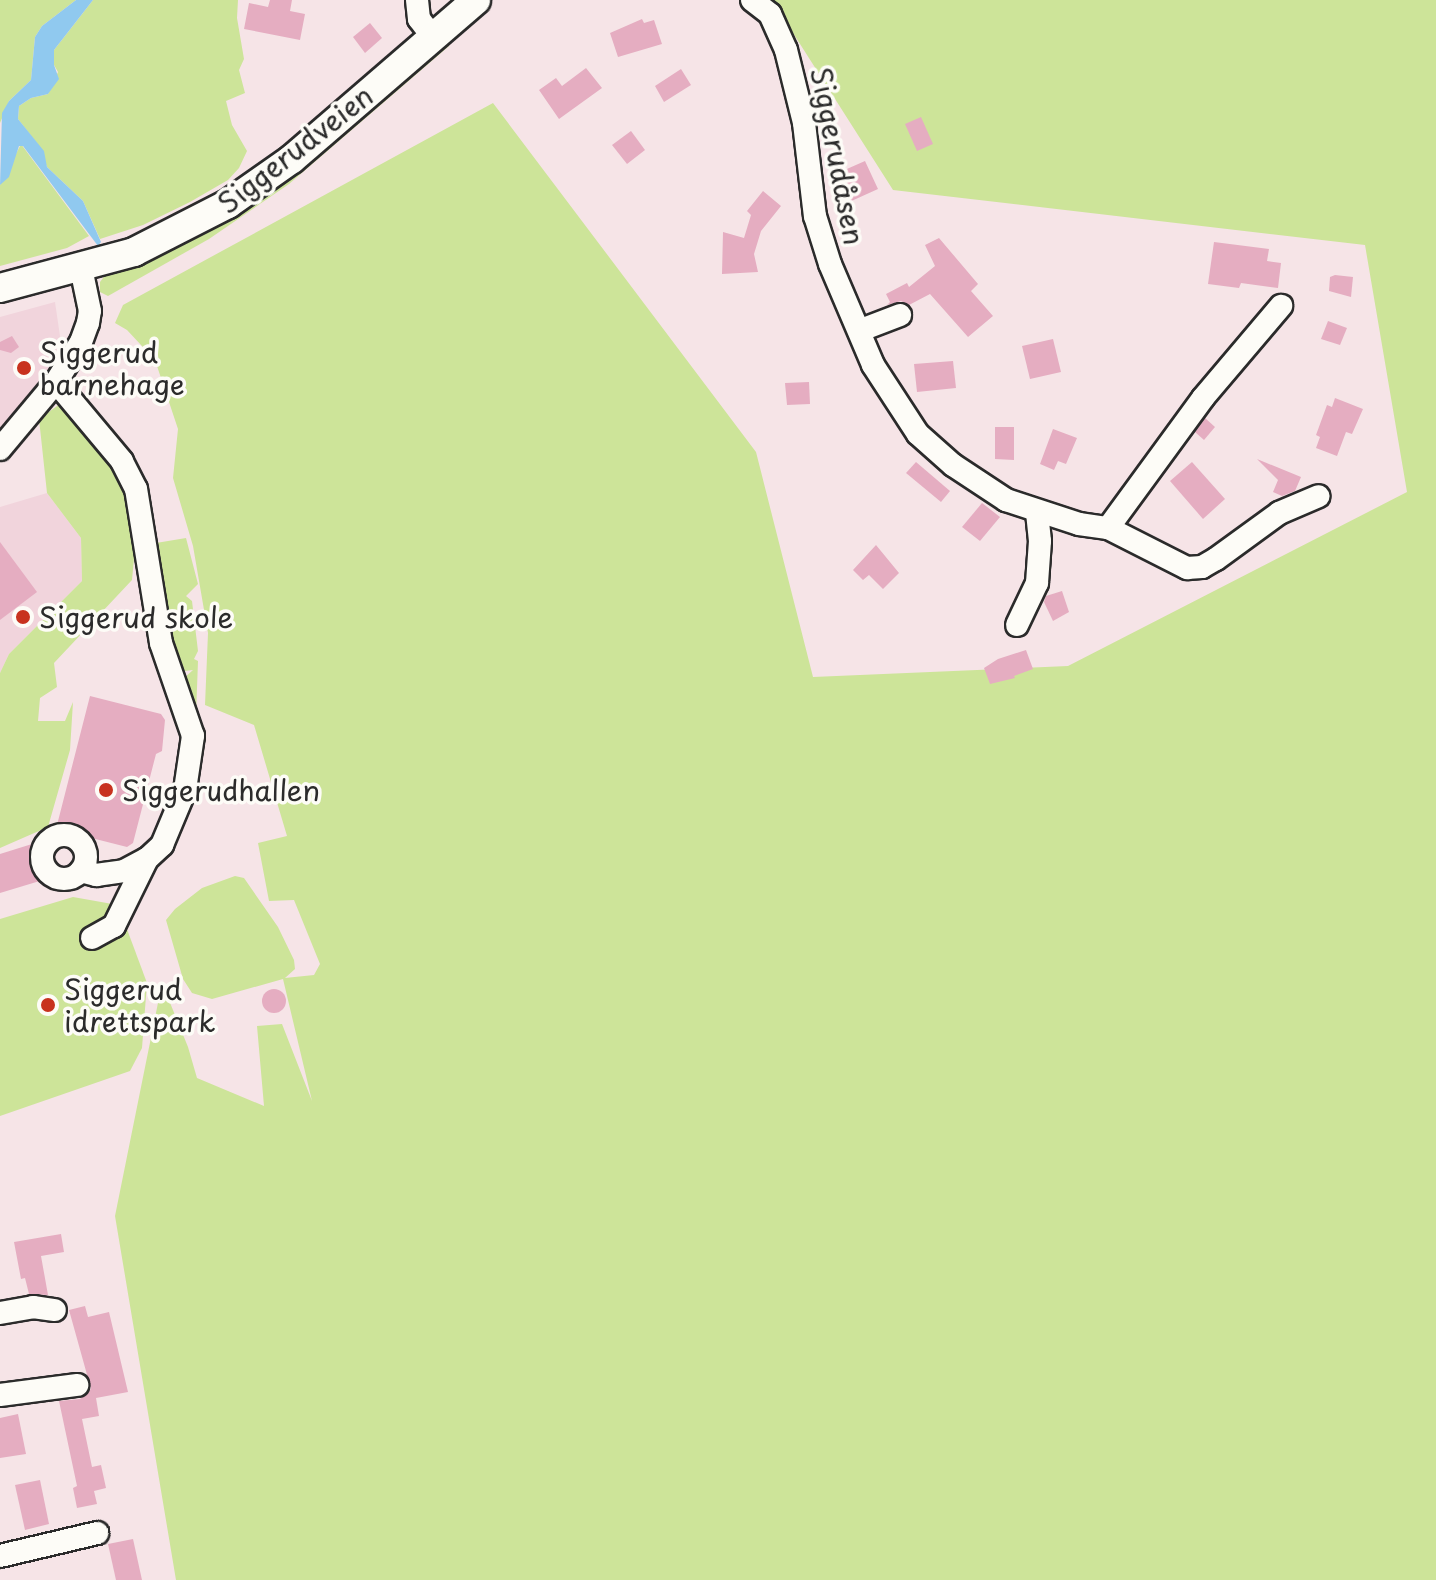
<!DOCTYPE html>
<html>
<head>
<meta charset="utf-8">
<style>
  body { margin:0 }
  #map { position:relative; width:1436px; height:1580px; overflow:hidden; background:#f6e4e7; font-family:"Playpen Sans",sans-serif }
  div>[style] { position:absolute }
  .built>* { inset:0; background:#f1d4dc }
  .green>* { inset:0; background:#cde499 }
  .water>* { inset:0; background:#90c9ef }
  .building>* { inset:0; background:#e5adc1 }
  .round { border-radius:50% }
  .roads { filter:drop-shadow(2px 0 #2b2b2b) drop-shadow(-2px 0 #2b2b2b) drop-shadow(0 2px #2b2b2b) drop-shadow(0 -2px #2b2b2b) }
  .minor>* { height:22px; margin:-11px; padding:0 11px; transform-origin:11px; border-radius:11px; background:#fdfcf7 }
  .minor>.ring { margin:-11px; padding:0; box-sizing:content-box; background:none; border:22px solid #fdfcf7; border-radius:50% }
  .major>* { height:28px; margin:-14px; padding:0 14px; transform-origin:14px; border-radius:14px; background:#fdfcf7 }
  .dots>* { width:22px; height:22px; translate:-50% -50%; box-sizing:border-box; border:4px solid #fdfcf7; border-radius:50% }
  span { translate:-50% -50%; white-space:nowrap; text-align:center; line-height:1.15; -webkit-text-stroke:7px #fdfcf7; paint-order:stroke }
  .street-label { font-size:28px; color:#2b2b2b }
  .poi-label { font-size:28px; color:#2b2b2b }
  .left { translate:0 -50%; text-align:left }
</style>
</head>
<body>
<div id="map">
  <div class="built">
    <div style="clip-path:polygon(55px 302px,61px 343px,48px 362px,49px 375px,0 447px,0 317px)"></div>
    <div style="clip-path:polygon(47px 493px,81px 538px,82px 581px,9px 654px,0 673px,0 507px)"></div>
  </div>
  <div class="green">
    <div style="clip-path:polygon(0 0,76px 0,42px 26px,35px 37px,31px 80px,9px 101px,0 123px)"></div>
    <div style="clip-path:polygon(93px 0,238px 0,237px 18px,244px 59px,239px 70px,245px 93px,226px 101px,232px 125px,247px 151px,239px 168px,228px 180px,190px 202px,143px 225px,100px 239px,83px 201px,47px 167px,39px 146px,18px 119px,19px 106px,31px 98px,48px 94px,58px 72px,54px 65px,54px 50px)"></div>
    <div style="clip-path:polygon(772px 0,1436px 0,1436px 1580px,176px 1580px,115px 1216px,162px 983px,188px 1047px,197px 1078px,264px 1106px,257px 1026px,282px 1024px,312px 1101px,283px 979px,212px 999px,192px 993px,183px 979px,166px 920px,175px 909px,202px 888px,235px 876px,244px 878px,278px 927px,294px 960px,295px 969px,285px 978px,314px 975px,320px 964px,294px 900px,269px 901px,258px 843px,287px 836px,254px 725px,205px 705px,208px 633px,193px 546px,173px 478px,178px 429px,155px 360px,127px 330px,115px 323px,123px 305px,493px 103px,756px 452px,813px 677px,1068px 666px,1407px 492px,1365px 245px,893px 190px)"></div>
    <div style="clip-path:polygon(444px 41px,449px 46px,289px 184px,209px 239px,108px 296px,100px 292px,100px 282px,106px 274px)"></div>
    <div style="clip-path:polygon(21px 144px,89px 236px,67px 248px,0 266px,0 185px)"></div>
    <div style="clip-path:polygon(64px 401px,118px 468px,135px 507px,136px 537px,132px 580px,54px 663px,57px 687px,40px 698px,38px 721px,65px 721px,73px 702px,70px 750px,48px 827px,0 848px,0 673px,9px 654px,82px 581px,81px 538px,47px 493px,39px 419px)"></div>
    <div style="clip-path:polygon(186px 538px,198px 584px,186px 596px,192px 601px,198px 651px,194px 659px,198px 661px,196px 716px,184px 678px,193px 670px,185px 671px,174px 652px,150px 544px)"></div>
    <div style="clip-path:polygon(73px 897px,118px 905px,147px 983px,142px 1048px,130px 1071px,0 1116px,0 919px)"></div>
  </div>
  <div class="water">
    <div style="clip-path:polygon(76px 0,93px 0,54px 50px,54px 65px,59px 79px,48px 94px,31px 98px,19px 106px,18px 119px,44px 151px,47px 167px,83px 201px,101px 242px,98px 246px,23px 146px,19px 146px,9px 177px,0 185px,2px 113px,9px 101px,31px 80px,35px 37px,42px 26px)"></div>
  </div>
  <div class="building">
    <div style="clip-path:polygon(270px 0,292px 0,290px 11px,305px 14px,300px 40px,244px 29px,249px 3px,268px 7px)"></div>
    <div style="clip-path:polygon(642px 19px,644px 23px,654px 20px,662px 44px,618px 57px,610px 33px)"></div>
    <div style="clip-path:polygon(370px 23px,382px 38px,365px 53px,353px 37px)"></div>
    <div style="clip-path:polygon(586px 68px,602px 88px,559px 119px,539px 90px,556px 78px,562px 86px)"></div>
    <div style="clip-path:polygon(681px 69px,691px 85px,664px 102px,655px 86px)"></div>
    <div style="clip-path:polygon(921px 117px,933px 144px,917px 151px,905px 124px)"></div>
    <div style="clip-path:polygon(631px 131px,645px 150px,627px 164px,612px 145px)"></div>
    <div style="clip-path:polygon(865px 161px,878px 189px,847px 203px,836px 178px,842px 175px,840px 172px)"></div>
    <div style="clip-path:polygon(763px 191px,781px 206px,761px 231px,754px 254px,758px 272px,722px 274px,723px 232px,744px 238px,751px 215px,747px 211px)"></div>
    <div style="clip-path:polygon(939px 238px,978px 284px,971px 291px,993px 316px,968px 337px,930px 294px,909px 305px,901px 301px,887px 305px,890px 302px,886px 294px,907px 283px,909px 287px,935px 266px,925px 245px)"></div>
    <div style="clip-path:polygon(1214px 242px,1269px 249px,1267px 261px,1281px 263px,1278px 288px,1241px 283px,1239px 288px,1208px 284px)"></div>
    <div style="clip-path:polygon(1335px 275px,1353px 277px,1351px 297px,1329px 291px,1330px 277px)"></div>
    <div style="clip-path:polygon(1328px 321px,1347px 328px,1340px 345px,1321px 339px)"></div>
    <div style="clip-path:polygon(12px 336px,19px 347px,11px 353px,0 350px,0 342px)"></div>
    <div style="clip-path:polygon(1053px 339px,1061px 372px,1030px 379px,1022px 346px)"></div>
    <div style="clip-path:polygon(953px 361px,956px 388px,917px 392px,914px 364px)"></div>
    <div style="clip-path:polygon(809px 382px,810px 404px,787px 405px,785px 383px)"></div>
    <div style="clip-path:polygon(1335px 398px,1363px 409px,1352px 434px,1346px 432px,1337px 456px,1316px 448px,1320px 437px,1316px 435px,1327px 405px,1332px 407px)"></div>
    <div style="clip-path:polygon(1205px 418px,1215px 427px,1204px 440px,1195px 432px)"></div>
    <div style="clip-path:polygon(995px 427px,1014px 427px,1014px 460px,995px 459px)"></div>
    <div style="clip-path:polygon(1053px 429px,1077px 438px,1066px 464px,1058px 461px,1054px 470px,1040px 464px)"></div>
    <div style="clip-path:polygon(1257px 459px,1301px 477px,1295px 491px,1282px 496px,1273px 492px,1278px 480px)"></div>
    <div style="clip-path:polygon(916px 462px,950px 491px,941px 502px,906px 473px)"></div>
    <div style="clip-path:polygon(1192px 462px,1225px 499px,1203px 519px,1170px 481px)"></div>
    <div style="clip-path:polygon(982px 503px,1000px 517px,980px 541px,962px 527px)"></div>
    <div style="clip-path:polygon(0 542px,37px 592px,0 620px)"></div>
    <div style="clip-path:polygon(876px 545px,899px 573px,883px 589px,869px 575px,863px 580px,853px 570px)"></div>
    <div style="clip-path:polygon(1062px 591px,1069px 612px,1053px 621px,1044px 602px,1046px 596px)"></div>
    <div style="clip-path:polygon(1026px 650px,1033px 669px,1014px 676px,1015px 678px,990px 684px,984px 668px,998px 659px)"></div>
    <div style="clip-path:polygon(90px 696px,161px 714px,165px 720px,162px 751px,156px 754px,133px 843px,127px 847px,56px 829px)"></div>
    <div style="clip-path:polygon(32px 844px,43px 880px,0 893px,0 854px)"></div>
    <div class="round" style="left:262px;top:989px;width:24px;height:24px"></div>
    <div style="clip-path:polygon(61px 1234px,64px 1252px,41px 1256px,48px 1295px,29px 1294px,25px 1278px,21px 1279px,14px 1242px)"></div>
    <div style="clip-path:polygon(85px 1306px,88px 1317px,109px 1312px,128px 1392px,96px 1398px,99px 1416px,82px 1419px,92px 1467px,101px 1465px,106px 1488px,94px 1491px,97px 1504px,77px 1508px,73px 1488px,77px 1486px,59px 1401px,80px 1399px,91px 1389px,69px 1310px)"></div>
    <div style="clip-path:polygon(18px 1414px,26px 1454px,0 1458px,0 1418px)"></div>
    <div style="clip-path:polygon(40px 1480px,49px 1524px,25px 1530px,15px 1485px)"></div>
    <div style="clip-path:polygon(133px 1539px,142px 1580px,116px 1580px,108px 1544px)"></div>
  </div>
  <div class="roads">
    <div class="minor">
      <div style="left:417px;top:0;width:19px;rotate:84deg"></div>
      <div style="left:419px;top:19px;width:23px;rotate:52deg"></div>
      <div style="left:752px;top:0;width:23px;rotate:38deg"></div>
      <div style="left:770px;top:14px;width:39px;rotate:66deg"></div>
      <div style="left:786px;top:50px;width:75px;rotate:76.1deg"></div>
      <div style="left:804px;top:123px;width:94px;rotate:83.3deg"></div>
      <div style="left:815px;top:216px;width:50px;rotate:72.6deg"></div>
      <div style="left:830px;top:264px;width:110px;rotate:66.9deg"></div>
      <div style="left:873px;top:365px;width:82px;rotate:56.9deg"></div>
      <div style="left:918px;top:434px;width:47px;rotate:41.5deg"></div>
      <div style="left:953px;top:465px;width:64px;rotate:33.4deg"></div>
      <div style="left:1006px;top:500px;width:77px;rotate:18.2deg"></div>
      <div style="left:1079px;top:524px;width:29px;rotate:8deg"></div>
      <div style="left:1108px;top:528px;width:89px;rotate:26.9deg"></div>
      <div style="left:1187px;top:568px;width:15px;rotate:-4deg"></div>
      <div style="left:1202px;top:567px;width:16px;rotate:-30deg"></div>
      <div style="left:1216px;top:559px;width:78px;rotate:-36.1deg"></div>
      <div style="left:1279px;top:513px;width:43px;rotate:-23deg"></div>
      <div style="left:861px;top:330px;width:42px;rotate:-21deg"></div>
      <div style="left:0;top:449px;width:87px;rotate:-50.1deg"></div>
      <div style="left:1108px;top:528px;width:161px;rotate:-53.8deg"></div>
      <div style="left:1203px;top:398px;width:121px;rotate:-49.7deg"></div>
      <div style="left:1017px;top:625px;width:47px;rotate:-64.5deg"></div>
      <div style="left:1037px;top:583px;width:42px;rotate:-85.9deg"></div>
      <div style="left:1040px;top:541px;width:30px;rotate:-96deg"></div>
      <div class="ring" style="left:42px;top:835px;width:22px;height:22px"></div>
      <div style="left:81px;top:871px;width:16px;rotate:15deg"></div>
      <div style="left:96px;top:875px;width:28px;rotate:-8deg"></div>
      <div style="left:124px;top:871px;width:26px;rotate:-28deg"></div>
      <div style="left:147px;top:859px;width:21px;rotate:-43deg"></div>
      <div style="left:162px;top:845px;width:60px;rotate:-67.3deg"></div>
      <div style="left:185px;top:790px;width:55px;rotate:-81.6deg"></div>
      <div style="left:193px;top:736px;width:98px;rotate:-109deg"></div>
      <div style="left:161px;top:643px;width:156px;rotate:-99.2deg"></div>
      <div style="left:136px;top:489px;width:31px;rotate:-117deg"></div>
      <div style="left:122px;top:461px;width:103px;rotate:-129.9deg"></div>
      <div style="left:56px;top:382px;width:47px;rotate:-58deg"></div>
      <div style="left:81px;top:342px;width:20px;rotate:-70deg"></div>
      <div style="left:88px;top:323px;width:12px;rotate:-81deg"></div>
      <div style="left:90px;top:311px;width:44px;rotate:-101.8deg"></div>
      <div style="left:92px;top:938px;width:25px;rotate:-29deg"></div>
      <div style="left:114px;top:926px;width:75px;rotate:-63.8deg"></div>
      <div style="left:0;top:1313px;width:34px;rotate:-10deg"></div>
      <div style="left:33px;top:1307px;width:22px;rotate:8deg"></div>
      <div style="left:0;top:1395px;width:78px;rotate:-7.4deg"></div>
      <div style="left:0;top:1556px;width:100px;rotate:-13.3deg"></div>
    </div>
    <div class="major">
      <div style="left:0;top:288px;width:139px;rotate:-15deg"></div>
      <div style="left:134px;top:252px;width:106px;rotate:-27.1deg"></div>
      <div style="left:228px;top:204px;width:78px;rotate:-35.1deg"></div>
      <div style="left:292px;top:159px;width:243px;rotate:-40.8deg"></div>
    </div>
  </div>
  <div class="dots">
    <div style="left:24px;top:368px;background:#c8321e"></div>
    <div style="left:23px;top:617px;background:#c8321e"></div>
    <div style="left:106px;top:790px;background:#c8321e"></div>
    <div style="left:48px;top:1005px;background:#c8321e"></div>
  </div>
  <div class="street-label">
    <span style="left:295px;top:149px;rotate:-38deg">Siggerudveien</span>
    <span style="left:838px;top:156px;rotate:79deg">Siggerudåsen</span>
  </div>
  <div class="poi-label">
    <span class="left" style="left:40px;top:368px">Siggerud<br>barnehage</span>
    <span class="left" style="left:39px;top:617px">Siggerud skole</span>
    <span class="left" style="left:122px;top:790px">Siggerudhallen</span>
    <span class="left" style="left:64px;top:1005px">Siggerud<br>idrettspark</span>
  </div>
</div>
</body>
</html>
